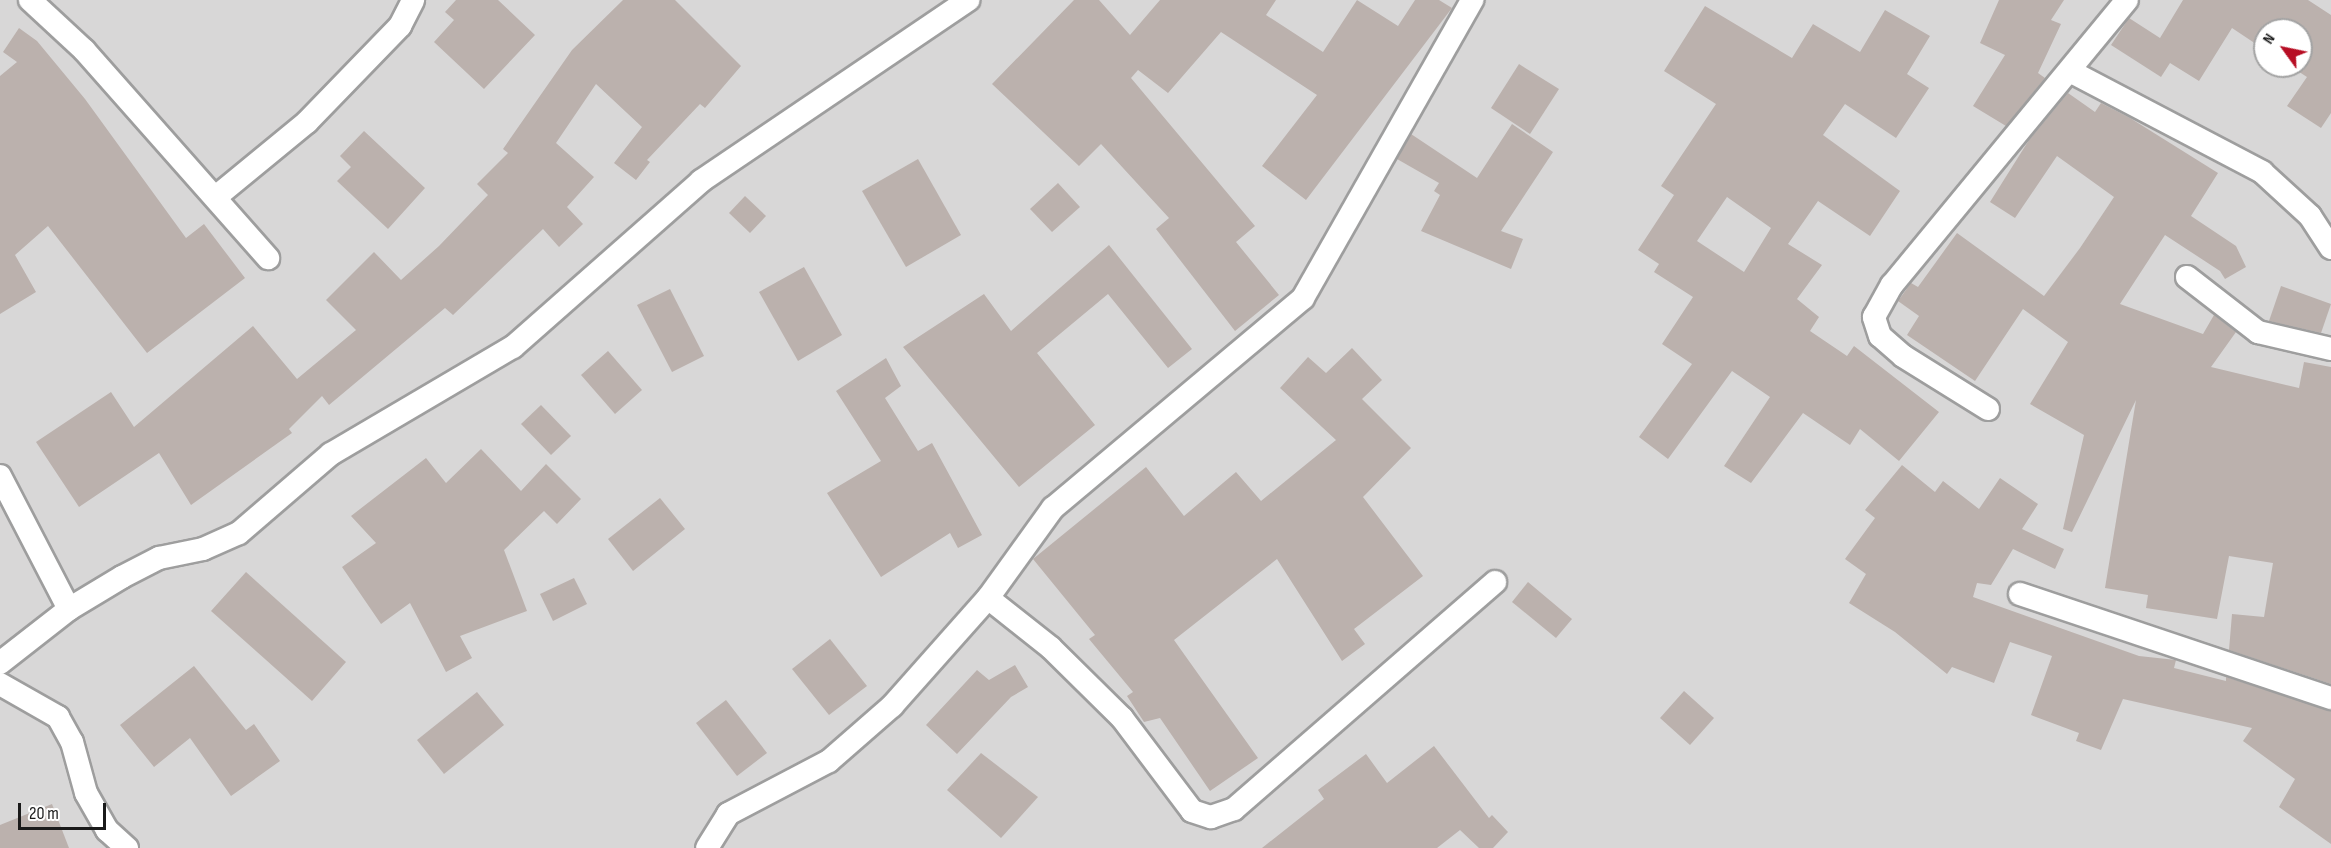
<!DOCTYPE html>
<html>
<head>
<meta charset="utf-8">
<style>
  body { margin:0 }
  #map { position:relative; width:2331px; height:848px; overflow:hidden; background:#ebe6e0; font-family:"Sofia Sans Condensed",sans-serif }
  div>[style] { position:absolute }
  .residential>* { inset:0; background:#d8d7d7 }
  .building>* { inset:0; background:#bbb1ad }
  .roads { filter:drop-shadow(2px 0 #9e9e9e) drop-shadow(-2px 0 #9e9e9e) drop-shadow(0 2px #9e9e9e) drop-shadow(0 -2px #9e9e9e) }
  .street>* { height:22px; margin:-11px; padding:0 11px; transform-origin:11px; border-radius:11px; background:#fff }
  span { translate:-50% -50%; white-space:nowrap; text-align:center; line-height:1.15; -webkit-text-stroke:5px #fff; paint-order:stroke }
  .north { position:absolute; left:2253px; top:18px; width:60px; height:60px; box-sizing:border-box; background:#fff; border:2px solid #a3a3a3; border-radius:50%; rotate:303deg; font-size:16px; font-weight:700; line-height:24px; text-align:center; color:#1a1a1a }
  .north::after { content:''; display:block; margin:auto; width:21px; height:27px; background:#b70e24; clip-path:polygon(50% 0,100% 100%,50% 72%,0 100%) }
  .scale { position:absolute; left:18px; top:803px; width:88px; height:27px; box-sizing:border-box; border:3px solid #1a1a1a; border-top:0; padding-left:8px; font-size:18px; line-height:21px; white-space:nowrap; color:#1a1a1a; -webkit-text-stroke:4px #fff; paint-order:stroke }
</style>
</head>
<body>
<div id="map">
  <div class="residential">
    <div style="clip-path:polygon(evenodd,0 0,2331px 0,2331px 848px,0 848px,0 0,2265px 30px,2301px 30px,2301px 66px,2265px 66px,2265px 30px)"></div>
  </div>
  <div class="building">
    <div style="clip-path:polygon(456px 0,498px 0,535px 35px,484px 89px,434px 42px,454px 20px,445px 12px)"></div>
    <div style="clip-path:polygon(623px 0,675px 0,741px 66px,705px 108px,700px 104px,647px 160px,650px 162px,636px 180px,614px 163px,642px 127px,596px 84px,556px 143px,594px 177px,567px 207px,583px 224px,559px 247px,543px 229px,453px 315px,445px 308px,329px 405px,322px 396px,289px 429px,292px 433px,191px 505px,159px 453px,79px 507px,36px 442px,111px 392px,134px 427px,253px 326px,297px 379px,356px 330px,326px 300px,374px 252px,401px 280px,439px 246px,488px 195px,477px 184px,508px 153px,503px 149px,572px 50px)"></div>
    <div style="clip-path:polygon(1074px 0,1099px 0,1130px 35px,1160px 0,1276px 0,1266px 15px,1323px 52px,1357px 0,1398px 26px,1415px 0,1439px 0,1452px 8px,1306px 200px,1262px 166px,1317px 95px,1221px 32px,1168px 93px,1138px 70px,1131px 78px,1255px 226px,1236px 242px,1279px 295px,1235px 331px,1156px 229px,1169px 218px,1101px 144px,1079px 166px,992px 84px)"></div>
    <div style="clip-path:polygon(1999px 0,2064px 0,2051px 20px,2061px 24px,2038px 73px,2045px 78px,2006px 126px,1973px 106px,2005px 55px,1980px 43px)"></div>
    <div style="clip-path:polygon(2183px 0,2308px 0,2331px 15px,2331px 113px,2321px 128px,2287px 106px,2307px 77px,2290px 66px,2301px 66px,2301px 30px,2265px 30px,2265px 50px,2232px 28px,2199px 81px,2170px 63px,2161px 77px,2111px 45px,2129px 18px,2160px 38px)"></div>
    <div style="clip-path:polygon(evenodd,1705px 6px,1792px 58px,1813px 24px,1860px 52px,1885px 10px,1930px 36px,1907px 74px,1929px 88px,1896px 138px,1845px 104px,1823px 135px,1900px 191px,1870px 236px,1818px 201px,1788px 244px,1822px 265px,1797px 299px,1819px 317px,1810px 331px,1847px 356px,1854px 346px,1939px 412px,1899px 461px,1860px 429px,1850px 445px,1803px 413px,1751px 483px,1724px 466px,1770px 397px,1732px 371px,1668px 459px,1639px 437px,1692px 364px,1662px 344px,1693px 297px,1654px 272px,1659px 264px,1638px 250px,1674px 195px,1661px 186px,1716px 104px,1664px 71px,1705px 6px,1727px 197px,1771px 228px,1744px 272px,1697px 241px,1727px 197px)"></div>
    <div style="clip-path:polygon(19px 28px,37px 41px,85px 99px,186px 238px,204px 224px,245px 278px,147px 353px,48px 226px,15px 255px,36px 292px,0 314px,0 76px,17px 62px,3px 52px)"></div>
    <div style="clip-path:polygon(1519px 64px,1559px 89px,1530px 134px,1491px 108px)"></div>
    <div style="clip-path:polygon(2068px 93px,2095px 112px,2101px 103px,2130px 118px,2218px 173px,2191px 216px,2236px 246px,2246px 267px,2225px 279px,2220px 271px,2165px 235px,2120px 304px,2203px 334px,2214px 315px,2236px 332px,2211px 367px,2299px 388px,2304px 362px,2331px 367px,2331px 684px,2229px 650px,2232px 614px,2264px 617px,2273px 563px,2229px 556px,2217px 619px,2146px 608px,2148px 595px,2105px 588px,2136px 400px,2072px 532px,2063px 529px,2084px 435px,2030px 404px,2068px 342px,2023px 309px,1975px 381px,1907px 335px,1919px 316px,1898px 301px,1911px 283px,1918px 287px,1957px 233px,2044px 296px,2080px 248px,2114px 197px,2057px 156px,2015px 218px,1990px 202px,2029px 140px)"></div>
    <div style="clip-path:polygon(1512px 124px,1553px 152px,1501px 231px,1523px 239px,1511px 269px,1421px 231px,1440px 195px,1434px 191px,1439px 183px,1397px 159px,1411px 134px,1477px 178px)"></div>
    <div style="clip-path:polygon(364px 131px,425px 188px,388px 229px,337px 181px,351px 167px,340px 156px)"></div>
    <div style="clip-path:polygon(918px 159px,961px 235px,906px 267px,862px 191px)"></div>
    <div style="clip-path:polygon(1058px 183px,1080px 207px,1052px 232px,1030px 209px)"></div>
    <div style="clip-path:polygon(745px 196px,766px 216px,750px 233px,729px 213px)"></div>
    <div style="clip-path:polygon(1109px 245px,1192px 349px,1168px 368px,1108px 294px,1037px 353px,1095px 425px,1019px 487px,903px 347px,984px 294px,1011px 331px)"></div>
    <div style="clip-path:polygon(804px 267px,842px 335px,798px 361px,759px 292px)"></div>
    <div style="clip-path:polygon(2281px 286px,2331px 304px,2321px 333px,2269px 321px)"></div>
    <div style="clip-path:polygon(670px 289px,704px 356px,672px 372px,637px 305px)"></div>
    <div style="clip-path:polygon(1352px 348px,1382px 380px,1362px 399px,1411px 448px,1363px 497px,1423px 576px,1354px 629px,1365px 644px,1342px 661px,1277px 559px,1174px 640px,1258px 758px,1210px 791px,1160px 718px,1144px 722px,1127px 696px,1133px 692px,1089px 639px,1095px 635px,1033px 559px,1146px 467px,1184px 516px,1236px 472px,1261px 501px,1336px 440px,1280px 388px,1308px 357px,1326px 373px)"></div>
    <div style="clip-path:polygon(608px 351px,642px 390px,615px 414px,581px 375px)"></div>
    <div style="clip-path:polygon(886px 358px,901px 386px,885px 398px,918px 451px,932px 443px,982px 535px,958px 548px,950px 533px,881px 577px,827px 493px,881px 461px,836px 391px)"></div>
    <div style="clip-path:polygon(541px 405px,571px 436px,551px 455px,521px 424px)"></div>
    <div style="clip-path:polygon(481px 449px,521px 491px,546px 464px,581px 499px,557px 524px,544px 511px,504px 550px,527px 611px,460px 636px,472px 658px,446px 672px,410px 603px,381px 624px,342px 567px,376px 543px,351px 516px,426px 458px,446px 483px)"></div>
    <div style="clip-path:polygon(1902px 465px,1935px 492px,1943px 481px,1979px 509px,2000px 478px,2038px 504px,2022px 529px,2064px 549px,2055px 569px,2013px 549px,1991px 585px,1977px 583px,1973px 597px,2139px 656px,2176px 660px,2174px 668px,2226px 681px,2226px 677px,2331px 711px,2331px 844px,2279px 807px,2295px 779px,2243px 741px,2252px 728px,2123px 699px,2101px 750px,2076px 741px,2079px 733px,2031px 715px,2052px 656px,2010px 642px,1994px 683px,1952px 667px,1947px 674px,1895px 632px,1849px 603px,1866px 574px,1845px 559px,1875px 518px,1865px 510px)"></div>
    <div style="clip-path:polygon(660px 498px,685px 529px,633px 571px,608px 539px)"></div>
    <div style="clip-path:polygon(246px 572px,346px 662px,312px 701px,211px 611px)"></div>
    <div style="clip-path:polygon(574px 578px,587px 604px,553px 621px,540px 594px)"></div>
    <div style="clip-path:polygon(1528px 582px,1572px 619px,1556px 638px,1512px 602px)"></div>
    <div style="clip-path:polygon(830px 639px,867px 686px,829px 715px,792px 669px)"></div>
    <div style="clip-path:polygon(1015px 665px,1028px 687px,1011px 697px,957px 754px,926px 725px,977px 670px,989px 680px)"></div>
    <div style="clip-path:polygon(194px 666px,246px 730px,254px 724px,280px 761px,231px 796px,190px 738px,154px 767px,120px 725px)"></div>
    <div style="clip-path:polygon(1684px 691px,1714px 718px,1690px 745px,1660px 718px)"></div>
    <div style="clip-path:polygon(477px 692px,504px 725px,444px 774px,417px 740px)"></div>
    <div style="clip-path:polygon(726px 700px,767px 753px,737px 776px,696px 723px)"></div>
    <div style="clip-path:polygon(1434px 746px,1489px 818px,1492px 815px,1508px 832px,1493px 848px,1479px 848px,1460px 830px,1437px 848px,1262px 848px,1324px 799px,1318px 790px,1366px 754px,1387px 783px)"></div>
    <div style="clip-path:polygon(981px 753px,1038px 797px,1001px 838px,947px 790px)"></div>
    <div style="clip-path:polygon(52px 804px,69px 848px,0 848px,0 825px)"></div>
  </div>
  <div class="roads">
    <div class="street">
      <div style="left:30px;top:0;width:74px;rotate:42.8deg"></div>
      <div style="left:84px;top:50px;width:278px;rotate:48.5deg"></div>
      <div style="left:2070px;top:71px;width:217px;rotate:27.7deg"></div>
      <div style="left:2262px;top:172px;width:65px;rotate:42.5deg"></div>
      <div style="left:2310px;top:216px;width:38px;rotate:57deg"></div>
      <div style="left:217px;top:196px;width:117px;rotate:-39.4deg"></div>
      <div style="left:307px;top:122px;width:134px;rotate:-45.9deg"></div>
      <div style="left:400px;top:26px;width:29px;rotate:-63deg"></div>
      <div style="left:2187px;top:277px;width:90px;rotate:37.8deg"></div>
      <div style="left:2258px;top:332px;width:75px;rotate:13.1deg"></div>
      <div style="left:1988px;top:409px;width:100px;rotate:-148.1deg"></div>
      <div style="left:1903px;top:356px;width:30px;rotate:-139deg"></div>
      <div style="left:1880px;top:336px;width:20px;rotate:-108deg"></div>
      <div style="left:1874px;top:317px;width:37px;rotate:-61deg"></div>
      <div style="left:1892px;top:285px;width:369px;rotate:-50.5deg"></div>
      <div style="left:0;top:476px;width:150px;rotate:62.6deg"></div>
      <div style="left:2020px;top:594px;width:328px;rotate:18.5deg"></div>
      <div style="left:988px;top:598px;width:80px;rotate:38.4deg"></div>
      <div style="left:1051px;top:648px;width:100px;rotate:44.6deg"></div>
      <div style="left:1122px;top:718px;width:116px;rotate:53deg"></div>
      <div style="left:1192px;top:811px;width:20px;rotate:18deg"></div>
      <div style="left:1211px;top:817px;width:24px;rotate:-19deg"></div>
      <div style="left:1234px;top:809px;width:346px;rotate:-41deg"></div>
      <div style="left:0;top:663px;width:88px;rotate:-38deg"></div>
      <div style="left:69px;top:609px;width:62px;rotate:-31.1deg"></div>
      <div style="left:122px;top:577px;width:42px;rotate:-27.2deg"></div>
      <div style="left:159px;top:558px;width:45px;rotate:-11.6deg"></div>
      <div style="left:203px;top:549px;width:39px;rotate:-24deg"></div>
      <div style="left:239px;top:533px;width:121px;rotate:-40.7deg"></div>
      <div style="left:331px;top:454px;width:211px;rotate:-30.5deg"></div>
      <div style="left:513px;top:347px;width:251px;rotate:-41.4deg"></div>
      <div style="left:701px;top:181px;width:323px;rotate:-34.1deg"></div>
      <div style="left:0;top:684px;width:67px;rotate:29.6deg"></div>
      <div style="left:58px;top:717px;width:29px;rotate:61deg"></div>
      <div style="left:72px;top:742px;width:53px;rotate:74.6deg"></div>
      <div style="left:86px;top:793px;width:43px;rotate:60.4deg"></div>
      <div style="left:107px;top:830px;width:27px;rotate:42deg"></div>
      <div style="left:707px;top:848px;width:40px;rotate:-58deg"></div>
      <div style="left:728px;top:814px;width:114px;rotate:-27.7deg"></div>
      <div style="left:829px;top:761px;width:84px;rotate:-41.1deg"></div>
      <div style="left:892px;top:706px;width:144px;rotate:-48.4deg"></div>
      <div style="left:988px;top:598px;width:111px;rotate:-54.2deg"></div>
      <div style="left:1053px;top:508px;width:326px;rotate:-40deg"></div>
      <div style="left:1303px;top:298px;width:343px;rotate:-60.4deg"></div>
    </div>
  </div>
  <div class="north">N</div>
  <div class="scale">20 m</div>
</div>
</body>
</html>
